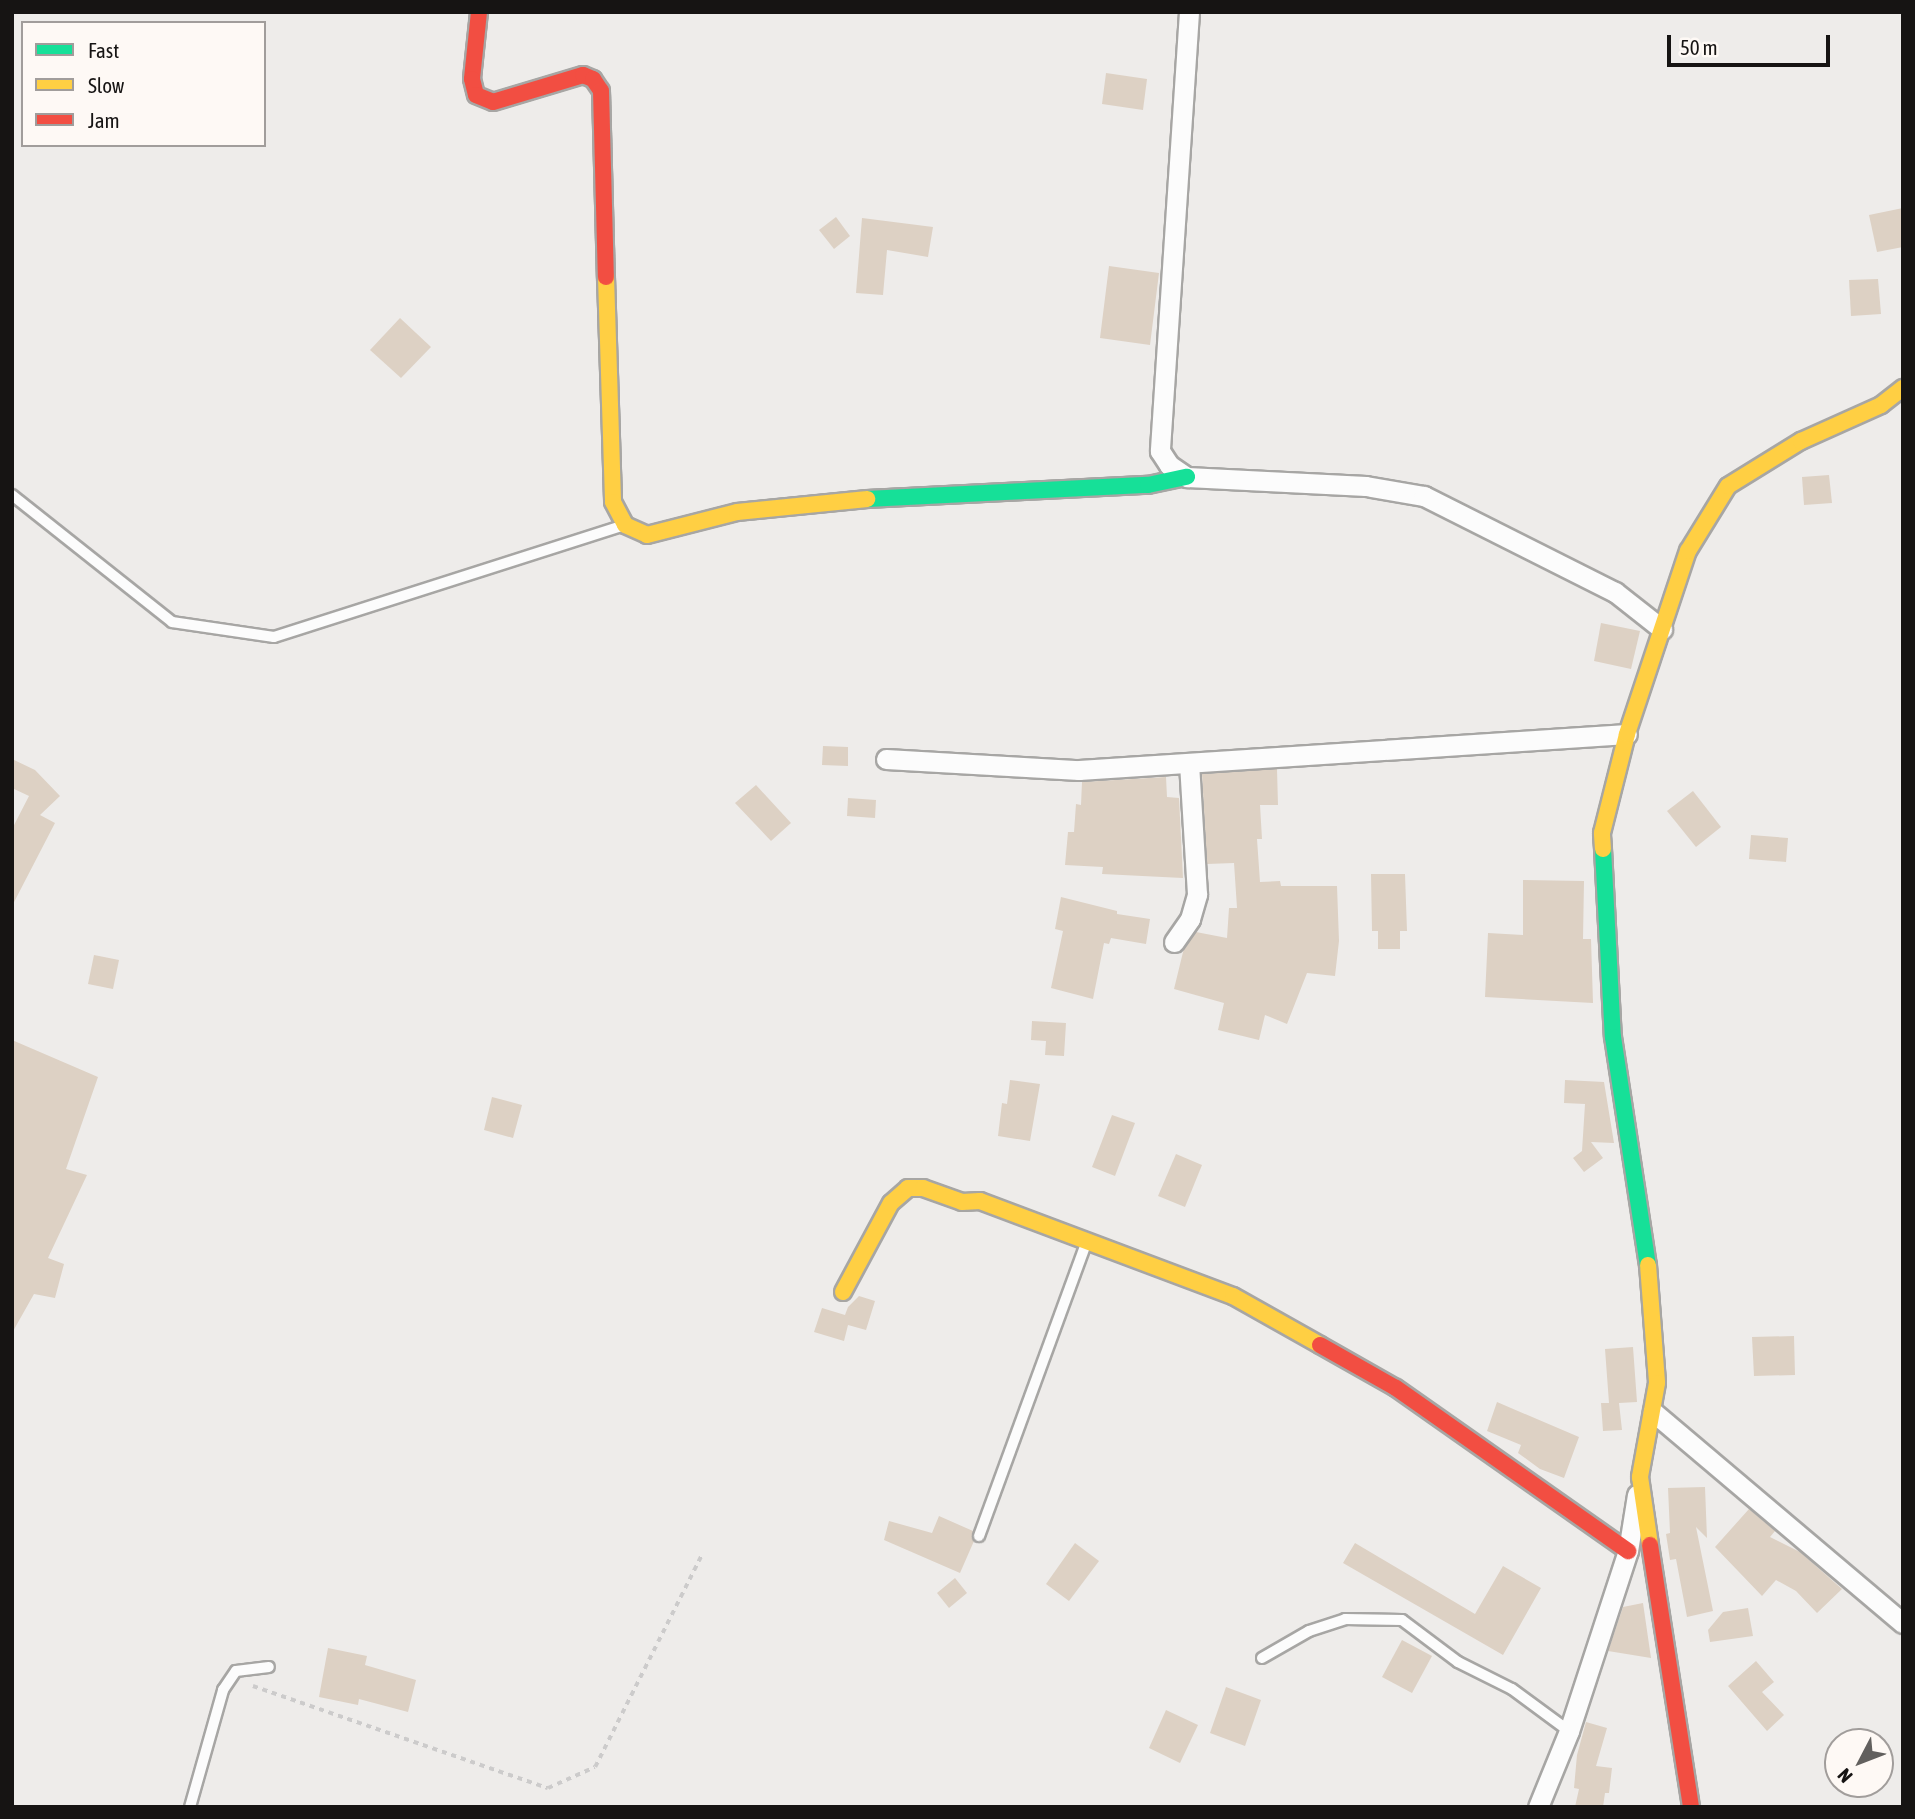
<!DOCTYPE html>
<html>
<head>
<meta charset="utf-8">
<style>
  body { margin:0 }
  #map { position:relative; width:1915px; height:1819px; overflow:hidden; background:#eeecea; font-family:"Asap Condensed",sans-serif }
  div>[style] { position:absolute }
  .building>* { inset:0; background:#ddd1c4 }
  .path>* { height:3.5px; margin-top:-1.75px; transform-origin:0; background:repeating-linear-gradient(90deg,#cccbcb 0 5px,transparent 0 10px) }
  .roads { filter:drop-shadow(2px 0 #a7a6a4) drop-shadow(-2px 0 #a7a6a4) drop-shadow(0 2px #a7a6a4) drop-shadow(0 -2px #a7a6a4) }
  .lane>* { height:10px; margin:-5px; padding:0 5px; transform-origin:5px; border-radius:5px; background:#fcfcfc }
  .street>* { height:19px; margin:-9.5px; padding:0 9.5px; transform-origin:9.5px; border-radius:9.5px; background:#fcfcfc }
  .fast>* { height:16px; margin:-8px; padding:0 8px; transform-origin:8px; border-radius:8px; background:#16e098 }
  .slow>* { height:16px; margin:-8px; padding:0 8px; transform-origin:8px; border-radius:8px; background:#ffcf43 }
  .jam>* { height:16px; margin:-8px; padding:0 8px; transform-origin:8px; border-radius:8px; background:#f24e42 }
  span { translate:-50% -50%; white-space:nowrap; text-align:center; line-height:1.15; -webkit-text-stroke:5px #fef9f5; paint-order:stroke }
  .frame { position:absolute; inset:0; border:14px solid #161413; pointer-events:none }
  .legend { position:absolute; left:21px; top:21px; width:245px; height:126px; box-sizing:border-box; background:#fef9f5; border:2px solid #a19d9b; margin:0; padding:9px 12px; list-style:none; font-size:21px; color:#161413 }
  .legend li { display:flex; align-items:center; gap:14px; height:35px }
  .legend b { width:35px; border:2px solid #a19d9b }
  .north { position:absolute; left:1824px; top:1728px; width:70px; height:70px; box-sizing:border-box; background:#fef9f5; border:2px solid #a19d9b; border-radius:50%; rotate:228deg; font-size:19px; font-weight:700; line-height:28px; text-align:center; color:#161413 }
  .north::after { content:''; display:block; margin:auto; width:24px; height:32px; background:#62605e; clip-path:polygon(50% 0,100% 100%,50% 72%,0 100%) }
  .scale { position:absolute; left:1667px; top:35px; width:163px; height:32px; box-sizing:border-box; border:4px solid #161413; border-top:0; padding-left:9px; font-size:21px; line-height:24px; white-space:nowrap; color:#161413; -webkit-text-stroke:5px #fef9f5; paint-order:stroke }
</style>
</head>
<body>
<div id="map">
  <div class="building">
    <div style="clip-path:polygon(1106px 73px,1147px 79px,1143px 110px,1102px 104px)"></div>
    <div style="clip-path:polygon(1903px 208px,1903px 247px,1877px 252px,1869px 215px)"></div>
    <div style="clip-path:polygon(836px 217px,850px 236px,834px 249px,819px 230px)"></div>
    <div style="clip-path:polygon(862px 218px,933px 227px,928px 257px,887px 250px,883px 295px,856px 293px)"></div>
    <div style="clip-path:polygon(1109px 266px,1159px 273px,1150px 345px,1100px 338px)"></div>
    <div style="clip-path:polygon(1878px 279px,1881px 314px,1851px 316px,1849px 280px)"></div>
    <div style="clip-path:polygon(400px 318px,431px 347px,401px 378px,370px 350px)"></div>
    <div style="clip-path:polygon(1829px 475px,1832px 503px,1804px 505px,1802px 477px)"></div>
    <div style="clip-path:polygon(1601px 623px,1640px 631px,1631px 669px,1594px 661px)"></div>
    <div style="clip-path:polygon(823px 746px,848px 747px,848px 766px,822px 765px)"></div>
    <div style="clip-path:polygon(12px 759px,35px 770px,60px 796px,40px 815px,55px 823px,12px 906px,12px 829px,29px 796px,12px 788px)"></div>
    <div style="clip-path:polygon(1277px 769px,1278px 805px,1260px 805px,1262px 839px,1257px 839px,1260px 882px,1280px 881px,1281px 886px,1337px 886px,1339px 941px,1335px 976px,1307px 973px,1287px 1024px,1265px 1015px,1259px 1040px,1218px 1030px,1224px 1003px,1174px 989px,1184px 948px,1196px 932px,1227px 938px,1229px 908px,1237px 908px,1234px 863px,1207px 864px,1202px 774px)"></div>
    <div style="clip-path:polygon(1166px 777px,1167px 797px,1179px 798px,1183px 878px,1102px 874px,1103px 867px,1065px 865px,1068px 832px,1074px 832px,1076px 804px,1081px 805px,1082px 782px)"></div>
    <div style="clip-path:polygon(756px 785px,791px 823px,771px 841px,735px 803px)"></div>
    <div style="clip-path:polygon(1693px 791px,1721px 827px,1696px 847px,1667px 811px)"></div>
    <div style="clip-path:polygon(848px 798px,876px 800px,875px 818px,847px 816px)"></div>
    <div style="clip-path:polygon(1751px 835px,1788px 838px,1786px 862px,1749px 859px)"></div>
    <div style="clip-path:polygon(1371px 874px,1405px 874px,1407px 931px,1400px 931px,1400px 949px,1378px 949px,1378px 931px,1372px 931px)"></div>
    <div style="clip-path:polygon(1523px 880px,1584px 881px,1583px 939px,1591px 939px,1593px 1003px,1485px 997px,1488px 933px,1523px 935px)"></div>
    <div style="clip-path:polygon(1061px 897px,1117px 911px,1117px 914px,1150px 919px,1146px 944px,1111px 938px,1109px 944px,1104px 943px,1093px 999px,1051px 988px,1063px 931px,1055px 929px)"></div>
    <div style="clip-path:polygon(94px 955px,119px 960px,113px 989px,88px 984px)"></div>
    <div style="clip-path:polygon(1032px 1021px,1066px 1023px,1064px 1056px,1045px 1055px,1046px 1041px,1031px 1040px)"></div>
    <div style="clip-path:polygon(12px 1040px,98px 1077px,66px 1169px,87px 1175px,48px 1258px,64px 1264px,55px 1298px,34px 1294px,12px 1333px)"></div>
    <div style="clip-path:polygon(1010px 1080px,1040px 1084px,1030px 1141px,998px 1136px,1002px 1103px,1007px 1104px)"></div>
    <div style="clip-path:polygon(1565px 1080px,1604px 1082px,1614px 1143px,1591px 1142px,1603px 1158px,1584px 1172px,1573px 1158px,1582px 1151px,1585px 1104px,1564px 1103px)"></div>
    <div style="clip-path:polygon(492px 1097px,522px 1105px,513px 1138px,484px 1130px)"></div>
    <div style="clip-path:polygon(1112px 1115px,1135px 1123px,1115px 1176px,1092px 1167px)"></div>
    <div style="clip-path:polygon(1176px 1154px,1202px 1165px,1185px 1207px,1158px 1196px)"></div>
    <div style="clip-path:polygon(859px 1296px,875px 1301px,866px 1330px,848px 1325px,844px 1341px,814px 1332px,822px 1308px,845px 1315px,848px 1307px)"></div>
    <div style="clip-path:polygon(1794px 1336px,1795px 1375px,1754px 1376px,1752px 1337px)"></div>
    <div style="clip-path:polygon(1633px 1347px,1637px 1402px,1619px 1403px,1622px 1430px,1603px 1431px,1601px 1403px,1609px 1403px,1605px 1349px)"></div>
    <div style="clip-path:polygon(1497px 1402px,1579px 1437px,1564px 1478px,1540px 1469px,1518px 1453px,1521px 1445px,1487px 1431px)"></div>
    <div style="clip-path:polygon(1705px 1487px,1707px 1538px,1696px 1527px,1713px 1611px,1687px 1617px,1676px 1559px,1670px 1560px,1666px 1534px,1670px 1533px,1668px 1488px)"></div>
    <div style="clip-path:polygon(1749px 1509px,1775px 1531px,1770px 1537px,1800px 1552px,1842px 1589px,1817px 1613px,1796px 1591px,1776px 1580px,1762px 1596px,1715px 1547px)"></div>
    <div style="clip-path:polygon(939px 1516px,973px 1531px,974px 1541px,960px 1573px,884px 1540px,889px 1521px,932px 1533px)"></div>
    <div style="clip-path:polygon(1075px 1543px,1099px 1561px,1069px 1601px,1046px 1584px)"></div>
    <div style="clip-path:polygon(1355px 1543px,1475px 1614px,1503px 1566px,1541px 1588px,1503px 1655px,1343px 1563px)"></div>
    <div style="clip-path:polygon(955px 1578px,967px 1593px,949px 1608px,937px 1593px)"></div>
    <div style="clip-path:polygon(1643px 1603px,1651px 1658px,1608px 1651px,1623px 1607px)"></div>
    <div style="clip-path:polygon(1748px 1608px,1753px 1636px,1710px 1642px,1708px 1630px,1723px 1612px)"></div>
    <div style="clip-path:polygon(1402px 1640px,1432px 1656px,1412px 1693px,1382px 1677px)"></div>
    <div style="clip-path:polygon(328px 1648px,367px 1656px,365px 1665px,416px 1680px,408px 1712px,359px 1699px,358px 1705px,319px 1697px)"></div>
    <div style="clip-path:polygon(1756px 1661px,1774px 1682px,1762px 1692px,1784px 1715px,1767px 1731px,1728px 1686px)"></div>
    <div style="clip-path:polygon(1226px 1687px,1261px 1700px,1245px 1746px,1210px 1733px)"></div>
    <div style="clip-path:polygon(1166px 1710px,1198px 1725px,1180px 1763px,1149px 1748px)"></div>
    <div style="clip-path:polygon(1586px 1722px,1607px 1728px,1596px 1766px,1612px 1768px,1609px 1793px,1605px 1793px,1603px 1807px,1575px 1807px,1579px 1789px,1574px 1788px,1577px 1755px)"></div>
  </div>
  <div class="path">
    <div style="left:253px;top:1686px;width:312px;rotate:19.1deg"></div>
    <div style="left:548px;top:1788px;width:51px;rotate:-24.1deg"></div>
    <div style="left:595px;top:1767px;width:236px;rotate:-63.3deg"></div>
  </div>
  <div class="roads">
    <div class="lane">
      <div style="left:12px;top:495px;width:204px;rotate:38.4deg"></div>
      <div style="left:172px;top:622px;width:103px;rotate:8.4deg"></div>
      <div style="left:274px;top:637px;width:364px;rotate:-17.7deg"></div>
      <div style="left:979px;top:1536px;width:311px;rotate:-69.9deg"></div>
      <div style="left:1262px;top:1658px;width:54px;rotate:-29.9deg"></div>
      <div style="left:1309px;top:1631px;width:38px;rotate:-18deg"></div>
      <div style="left:1345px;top:1619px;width:57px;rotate:1deg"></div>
      <div style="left:1402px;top:1620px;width:70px;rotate:36.9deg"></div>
      <div style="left:1458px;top:1662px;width:60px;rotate:26.6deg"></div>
      <div style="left:1512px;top:1689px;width:71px;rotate:36.4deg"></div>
      <div style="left:190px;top:1807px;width:122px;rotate:-74.2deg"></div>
      <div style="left:223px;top:1690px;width:23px;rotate:-56deg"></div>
      <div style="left:236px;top:1671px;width:33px;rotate:-7deg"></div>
    </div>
    <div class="street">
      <div style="left:1189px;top:12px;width:440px;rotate:93.8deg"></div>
      <div style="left:1160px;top:451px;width:17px;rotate:57deg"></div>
      <div style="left:1169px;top:465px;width:22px;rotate:34deg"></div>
      <div style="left:1187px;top:477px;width:179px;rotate:2.9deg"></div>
      <div style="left:1366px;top:486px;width:59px;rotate:9.8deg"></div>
      <div style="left:1424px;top:496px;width:214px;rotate:26.7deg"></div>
      <div style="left:1615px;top:592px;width:60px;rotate:38.2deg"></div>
      <div style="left:886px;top:759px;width:193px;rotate:3.3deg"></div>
      <div style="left:1079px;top:770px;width:549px;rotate:-3.76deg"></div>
      <div style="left:1174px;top:942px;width:28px;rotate:-55deg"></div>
      <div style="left:1190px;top:919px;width:26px;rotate:-74deg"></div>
      <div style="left:1197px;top:894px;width:131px;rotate:-93.5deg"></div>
      <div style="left:1653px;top:1412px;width:327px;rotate:40.2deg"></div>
      <div style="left:1538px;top:1807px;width:82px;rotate:-67.8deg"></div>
      <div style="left:1569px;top:1731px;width:189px;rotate:-71.9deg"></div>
      <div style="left:1628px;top:1551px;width:57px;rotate:-80.9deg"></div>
    </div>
    <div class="fast">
      <div style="left:867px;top:499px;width:281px;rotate:-2.9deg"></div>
      <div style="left:1148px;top:485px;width:40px;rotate:-12deg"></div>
      <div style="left:1603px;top:849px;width:188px;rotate:87deg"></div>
      <div style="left:1613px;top:1037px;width:231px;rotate:81.3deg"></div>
    </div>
    <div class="slow">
      <div style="left:606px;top:277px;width:225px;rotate:88.2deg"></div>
      <div style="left:613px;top:502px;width:26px;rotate:62deg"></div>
      <div style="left:625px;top:525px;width:24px;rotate:24deg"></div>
      <div style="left:647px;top:535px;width:93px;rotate:-14.3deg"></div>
      <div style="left:737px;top:512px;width:131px;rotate:-5.7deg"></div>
      <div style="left:1603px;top:849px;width:16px;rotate:-94deg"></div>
      <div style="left:1602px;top:833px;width:102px;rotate:-75.8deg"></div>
      <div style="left:1627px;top:734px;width:193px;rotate:-71.6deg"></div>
      <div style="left:1688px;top:551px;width:76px;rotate:-58.4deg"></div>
      <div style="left:1728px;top:486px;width:86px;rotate:-31.7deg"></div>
      <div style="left:1801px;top:441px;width:88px;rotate:-24.2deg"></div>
      <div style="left:1881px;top:405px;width:28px;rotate:-38deg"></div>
      <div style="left:1648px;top:1265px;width:118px;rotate:85.6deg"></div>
      <div style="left:1657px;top:1383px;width:96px;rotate:100.3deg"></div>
      <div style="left:1640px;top:1477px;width:69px;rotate:81.6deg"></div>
      <div style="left:843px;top:1292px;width:101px;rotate:-61.7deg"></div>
      <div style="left:891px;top:1203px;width:23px;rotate:-41deg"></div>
      <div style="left:908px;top:1188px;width:15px"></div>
      <div style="left:923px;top:1188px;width:41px;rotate:19.7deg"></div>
      <div style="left:962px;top:1202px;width:18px;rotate:-3deg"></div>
      <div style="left:980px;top:1201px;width:270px;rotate:20.6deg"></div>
      <div style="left:1233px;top:1296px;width:100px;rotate:29.4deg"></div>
    </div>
    <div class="jam">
      <div style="left:479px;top:12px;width:67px;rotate:96deg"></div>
      <div style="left:472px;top:79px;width:16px;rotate:76deg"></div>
      <div style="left:476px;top:95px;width:18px;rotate:22deg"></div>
      <div style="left:493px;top:102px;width:94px;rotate:-16.7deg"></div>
      <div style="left:583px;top:75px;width:11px;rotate:22deg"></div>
      <div style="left:593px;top:79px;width:14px;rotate:56deg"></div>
      <div style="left:601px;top:91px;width:186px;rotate:88.5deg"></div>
      <div style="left:1320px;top:1345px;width:87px;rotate:29.5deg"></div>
      <div style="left:1396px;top:1388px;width:284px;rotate:35.1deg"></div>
      <div style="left:1650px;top:1545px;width:265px;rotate:81.1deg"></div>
    </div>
  </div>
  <div class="frame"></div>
  <ul class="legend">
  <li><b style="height:9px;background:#16e098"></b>Fast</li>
  <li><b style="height:9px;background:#ffcf43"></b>Slow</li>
  <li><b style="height:9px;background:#f24e42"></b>Jam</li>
  </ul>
  <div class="north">N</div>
  <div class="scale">50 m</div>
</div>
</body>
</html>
